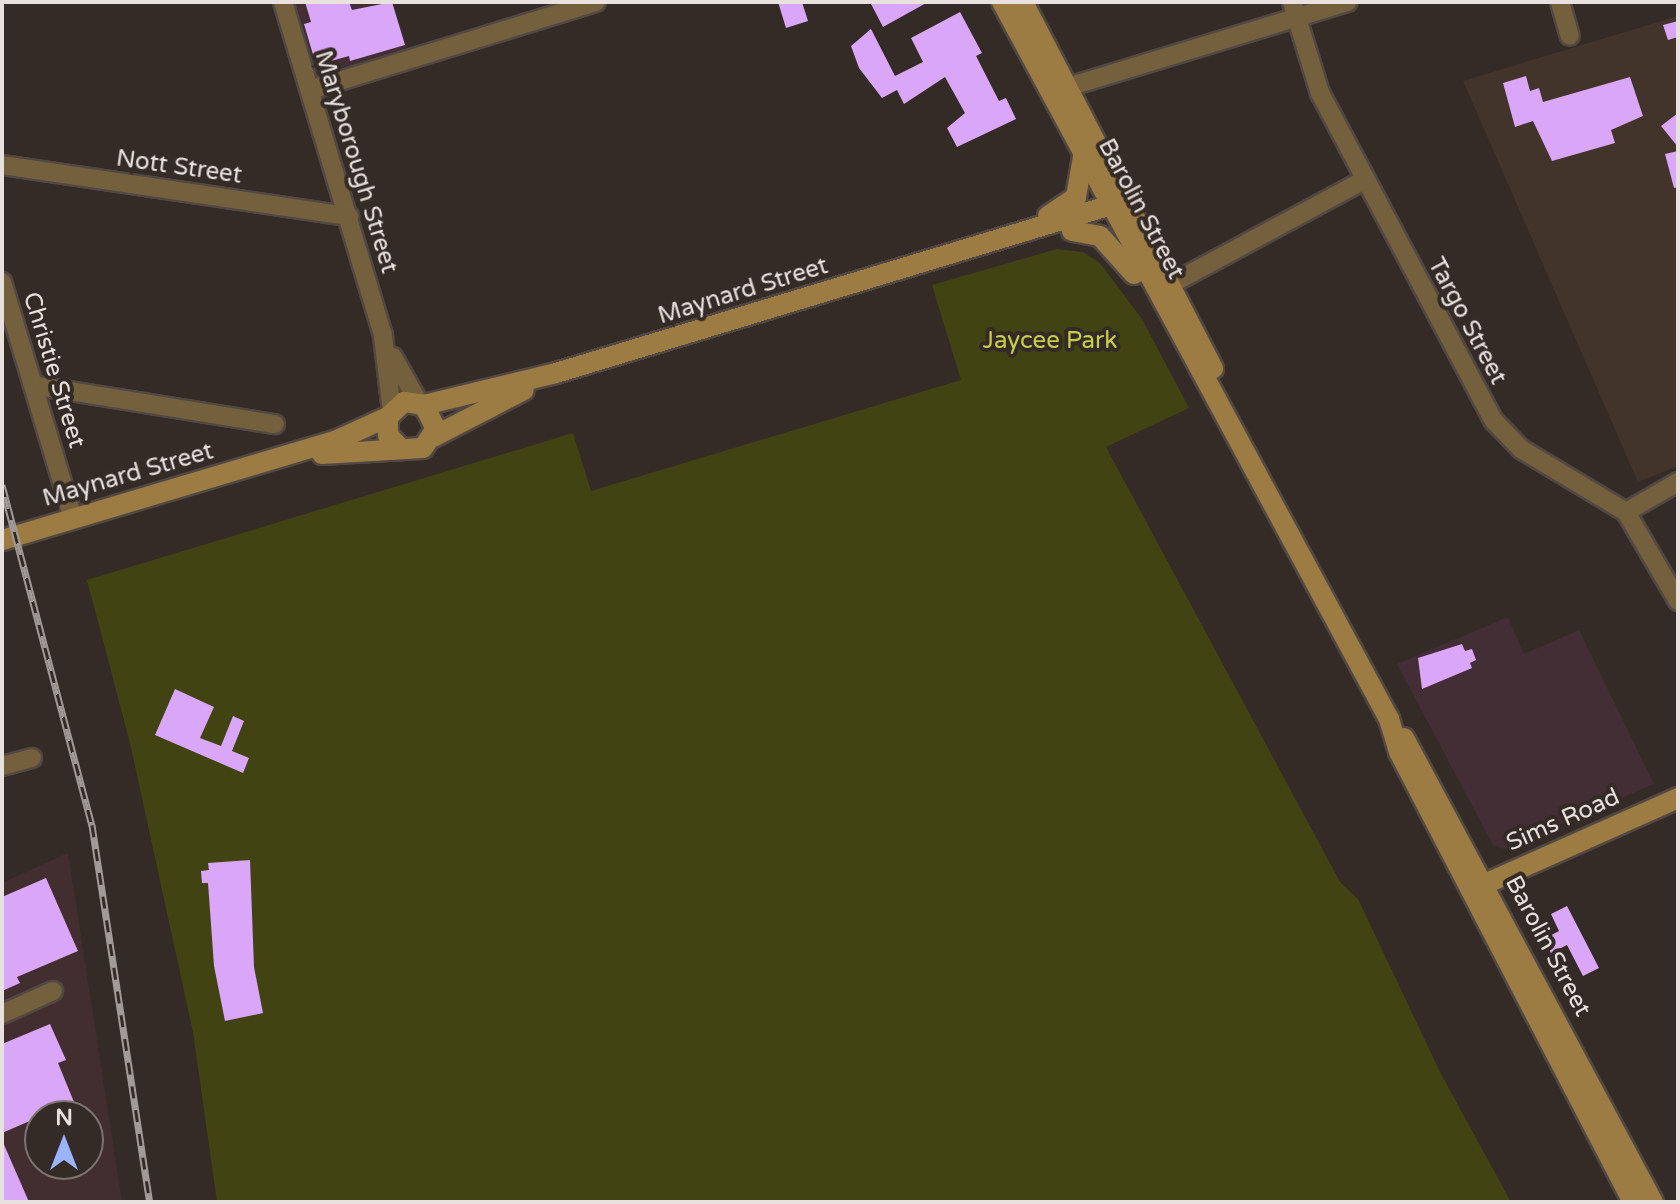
<!DOCTYPE html>
<html>
<head>
<meta charset="utf-8">
<style>
  body { margin:0 }
  #map { position:relative; width:1680px; height:1204px; overflow:hidden; background:#352b26; font-family:"Varela Round",sans-serif }
  div>[style] { position:absolute }
  .commercial>* { inset:0; background:#422e34 }
  .industrial>* { inset:0; background:#432e2f }
  .built>* { inset:0; background:#42332b }
  .green>* { inset:0; background:#414312 }
  .building>* { inset:0; background:#d9a6f8 }
  .roads { filter:drop-shadow(2px 0 #524843) drop-shadow(-2px 0 #524843) drop-shadow(0 2px #524843) drop-shadow(0 -2px #524843) }
  .street>* { height:18px; margin:-9px; padding:0 9px; transform-origin:9px; border-radius:9px; background:#75603e }
  .secondary>* { height:20px; margin:-10px; padding:0 10px; transform-origin:10px; border-radius:10px; background:#9d7c43 }
  .rail>* { height:7px; margin-top:-3.5px; transform-origin:0; background:repeating-linear-gradient(90deg,#352b26 0 12px,#a29a96 0 24px); box-sizing:border-box; border-block:2px solid #a29a96 }
  span { translate:-50% -50%; white-space:nowrap; text-align:center; line-height:1.15; -webkit-text-stroke:8px #352b26; paint-order:stroke }
  .street-label { font-size:24px; color:#e8e1de }
  .park-label { font-size:24px; color:#c8ce46 }
  .frame { position:absolute; inset:0; border:4px solid #e8e1de; pointer-events:none }
  .north { position:absolute; left:24px; top:1100px; width:80px; height:80px; box-sizing:border-box; background:#352b26; border:2px solid #7d7470; border-radius:50%; rotate:0deg; font-size:22px; font-weight:700; line-height:32px; text-align:center; color:#e8e1de }
  .north::after { content:''; display:block; margin:auto; width:28px; height:36px; background:#9bb4fd; clip-path:polygon(50% 0,100% 100%,50% 72%,0 100%) }
</style>
</head>
<body>
<div id="map">
  <div class="commercial">
    <div style="clip-path:polygon(284px 2px,393px 2px,410px 57px,311px 88px)"></div>
    <div style="clip-path:polygon(1508px 617px,1524px 654px,1579px 630px,1654px 784px,1504px 849px,1493px 845px,1397px 664px)"></div>
  </div>
  <div class="industrial">
    <div style="clip-path:polygon(evenodd,68px 853px,122px 1202px,2px 1202px,2px 883px,68px 853px,40px 1116px,88px 1116px,88px 1164px,40px 1164px,40px 1116px)"></div>
  </div>
  <div class="built">
    <div style="clip-path:polygon(1678px 16px,1678px 466px,1638px 482px,1463px 81px)"></div>
  </div>
  <div class="green">
    <div style="clip-path:polygon(1057px 249px,1083px 252px,1100px 263px,1142px 319px,1189px 408px,1106px 447px,1340px 882px,1358px 899px,1441px 1074px,1511px 1202px,217px 1202px,193px 1032px,130px 743px,87px 580px,573px 433px,591px 491px,961px 380px,932px 285px)"></div>
  </div>
  <div class="building">
    <div style="clip-path:polygon(305px 2px,349px 2px,352px 10px,392px 2px,405px 45px,350px 61px,349px 56px,331px 61px,314px 58px,304px 24px,311px 22px)"></div>
    <div style="clip-path:polygon(778px 2px,802px 2px,808px 21px,786px 28px)"></div>
    <div style="clip-path:polygon(870px 2px,928px 2px,883px 27px)"></div>
    <div style="clip-path:polygon(960px 12px,982px 53px,976px 56px,999px 101px,1006px 98px,1016px 119px,957px 147px,947px 128px,965px 113px,945px 77px,904px 104px,897px 90px,882px 98px,859px 68px,851px 46px,871px 29px,895px 76px,923px 62px,911px 38px)"></div>
    <div style="clip-path:polygon(1678px 21px,1678px 37px,1668px 40px,1663px 25px)"></div>
    <div style="clip-path:polygon(1526px 76px,1530px 91px,1539px 88px,1543px 102px,1630px 77px,1643px 116px,1611px 130px,1615px 143px,1552px 161px,1533px 121px,1515px 127px,1503px 83px)"></div>
    <div style="clip-path:polygon(1678px 113px,1678px 147px,1661px 126px)"></div>
    <div style="clip-path:polygon(1678px 151px,1678px 187px,1674px 188px,1665px 154px)"></div>
    <div style="clip-path:polygon(1462px 644px,1465px 651px,1472px 649px,1476px 660px,1470px 663px,1472px 668px,1422px 689px,1418px 658px)"></div>
    <div style="clip-path:polygon(175px 689px,214px 707px,200px 738px,221px 746px,233px 716px,244px 721px,232px 751px,249px 758px,243px 773px,155px 735px)"></div>
    <div style="clip-path:polygon(250px 860px,254px 967px,263px 1013px,225px 1021px,214px 966px,208px 883px,202px 883px,201px 871px,209px 870px,208px 863px)"></div>
    <div style="clip-path:polygon(46px 878px,78px 951px,17px 977px,20px 983px,2px 991px,2px 897px)"></div>
    <div style="clip-path:polygon(1567px 906px,1599px 968px,1583px 976px,1567px 945px,1551px 953px,1544px 939px,1559px 931px,1551px 914px)"></div>
    <div style="clip-path:polygon(50px 1024px,66px 1060px,58px 1063px,74px 1102px,2px 1133px,2px 1044px)"></div>
    <div style="clip-path:polygon(2px 1140px,29px 1202px,2px 1202px)"></div>
  </div>
  <div class="roads">
    <div class="street">
      <div style="left:283px;top:2px;width:349px;rotate:73.3deg"></div>
      <div style="left:383px;top:336px;width:76px;rotate:83.2deg"></div>
      <div style="left:1292px;top:2px;width:95px;rotate:72.9deg"></div>
      <div style="left:1320px;top:93px;width:371px;rotate:62.1deg"></div>
      <div style="left:1494px;top:421px;width:39px;rotate:46deg"></div>
      <div style="left:1521px;top:449px;width:122px;rotate:31deg"></div>
      <div style="left:1626px;top:512px;width:103px;rotate:59.7deg"></div>
      <div style="left:1560px;top:2px;width:35px;rotate:74deg"></div>
      <div style="left:1068px;top:87px;width:292px;rotate:-16.9deg"></div>
      <div style="left:310px;top:90px;width:299px;rotate:-17.1deg"></div>
      <div style="left:2px;top:165px;width:351px;rotate:8.4deg"></div>
      <div style="left:2px;top:282px;width:247px;rotate:73.3deg"></div>
      <div style="left:1171px;top:284px;width:219px;rotate:-28.3deg"></div>
      <div style="left:393px;top:357px;width:53px;rotate:60.5deg"></div>
      <div style="left:33px;top:385px;width:245px;rotate:9.2deg"></div>
      <div style="left:1626px;top:512px;width:60px;rotate:-30deg"></div>
      <div style="left:2px;top:766px;width:31px;rotate:-15deg"></div>
      <div style="left:2px;top:1014px;width:56px;rotate:-24.3deg"></div>
    </div>
    <div class="secondary">
      <div style="left:1002px;top:2px;width:815px;rotate:61.64deg"></div>
      <div style="left:1389px;top:719px;width:34px;rotate:73deg"></div>
      <div style="left:1399px;top:752px;width:507px;rotate:62.53deg"></div>
      <div style="left:1023px;top:2px;width:413px;rotate:62.6deg"></div>
      <div style="left:1048px;top:216px;width:34px;rotate:-34deg"></div>
      <div style="left:1076px;top:197px;width:41px;rotate:-80.1deg"></div>
      <div style="left:1072px;top:231px;width:28px;rotate:10deg"></div>
      <div style="left:1100px;top:236px;width:51px;rotate:48.2deg"></div>
      <div style="left:424px;top:405px;width:136px;rotate:-13.6deg"></div>
      <div style="left:556px;top:373px;width:598px;rotate:-16.83deg"></div>
      <div style="left:433px;top:437px;width:102px;rotate:-27.3deg"></div>
      <div style="left:322px;top:454px;width:101px;rotate:-3.4deg"></div>
      <div style="left:423px;top:448px;width:23px;rotate:-56deg"></div>
      <div style="left:436px;top:429px;width:27px;rotate:-117deg"></div>
      <div style="left:424px;top:405px;width:20px;rotate:-171deg"></div>
      <div style="left:404px;top:402px;width:22px;rotate:137deg"></div>
      <div style="left:388px;top:417px;width:18px;rotate:90deg"></div>
      <div style="left:388px;top:435px;width:18px;rotate:47deg"></div>
      <div style="left:2px;top:540px;width:347px;rotate:-16.6deg"></div>
      <div style="left:335px;top:441px;width:58px;rotate:-24.4deg"></div>
      <div style="left:1404px;top:738px;width:527px;rotate:61.78deg"></div>
      <div style="left:1476px;top:888px;width:221px;rotate:-24deg"></div>
    </div>
  </div>
  <div class="rail">
    <div style="left:2px;top:485px;width:352px;rotate:75.2deg"></div>
    <div style="left:92px;top:825px;width:381px;rotate:81.3deg"></div>
  </div>
  <div class="street-label">
    <span style="left:356px;top:162px;rotate:73deg">Maryborough Street</span>
    <span style="left:179px;top:167px;rotate:8deg">Nott Street</span>
    <span style="left:1141px;top:209px;rotate:62deg">Barolin Street</span>
    <span style="left:743px;top:291px;rotate:-17deg">Maynard Street</span>
    <span style="left:1467px;top:321px;rotate:62deg">Targo Street</span>
    <span style="left:54px;top:370px;rotate:73deg">Christie Street</span>
    <span style="left:128px;top:475px;rotate:-16deg">Maynard Street</span>
    <span style="left:1563px;top:820px;rotate:-24deg">Sims Road</span>
    <span style="left:1548px;top:946px;rotate:62deg">Barolin Street</span>
  </div>
  <div class="park-label">
    <span style="left:1050px;top:341px">Jaycee Park</span>
  </div>
  <div class="frame"></div>
  <div class="north">N</div>
</div>
</body>
</html>
